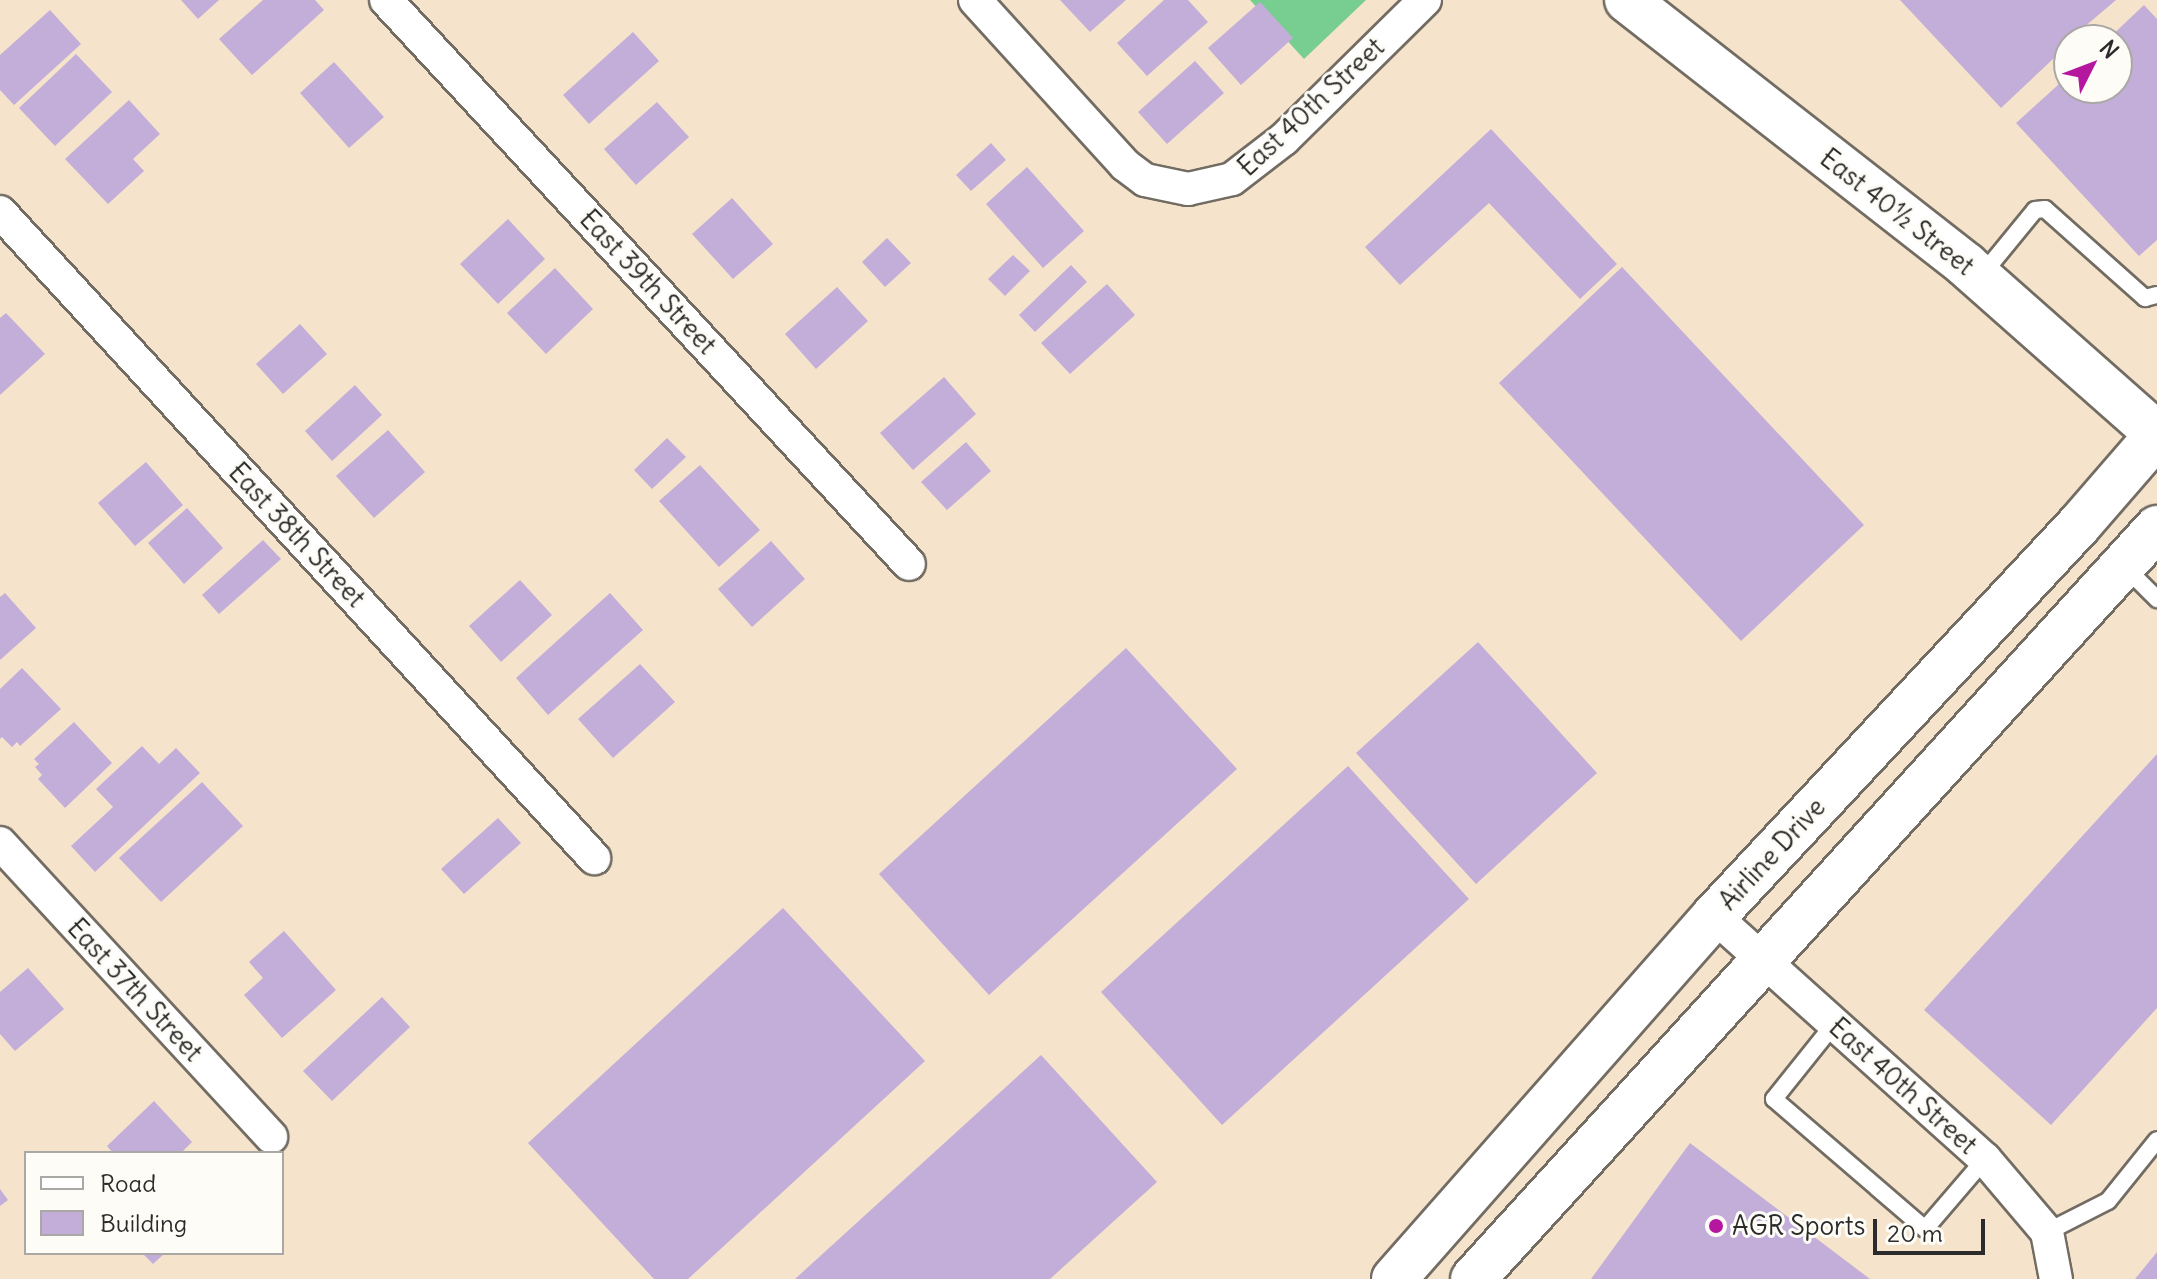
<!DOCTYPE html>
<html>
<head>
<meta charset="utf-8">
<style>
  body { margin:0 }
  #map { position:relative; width:2157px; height:1279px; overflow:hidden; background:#f5e4cb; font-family:Delius,sans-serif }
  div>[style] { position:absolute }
  .green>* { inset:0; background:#78cd90 }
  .building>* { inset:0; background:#c3add9 }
  .roads { filter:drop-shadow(2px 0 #726c63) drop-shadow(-2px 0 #726c63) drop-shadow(0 2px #726c63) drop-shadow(0 -2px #726c63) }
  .lane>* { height:16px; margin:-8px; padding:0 8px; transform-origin:8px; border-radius:8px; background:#fff }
  .street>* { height:32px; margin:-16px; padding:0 16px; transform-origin:16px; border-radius:16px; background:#fff }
  .secondary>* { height:44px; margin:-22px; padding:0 22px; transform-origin:22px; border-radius:22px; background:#fff }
  .dots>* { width:22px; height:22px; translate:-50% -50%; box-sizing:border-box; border:4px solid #fdfcf7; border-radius:50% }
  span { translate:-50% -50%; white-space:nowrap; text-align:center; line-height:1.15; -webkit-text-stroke:6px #fdfcf7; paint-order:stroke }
  .street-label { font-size:26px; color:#2b2b2b }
  .poi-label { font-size:26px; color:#2b2b2b }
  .left { translate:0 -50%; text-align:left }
  .legend { position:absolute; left:24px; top:1151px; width:260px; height:104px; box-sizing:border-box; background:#fdfcf7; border:2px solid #a9a8a5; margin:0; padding:10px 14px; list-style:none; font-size:24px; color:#2b2b2b }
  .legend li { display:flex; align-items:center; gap:16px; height:40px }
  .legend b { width:40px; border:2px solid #a9a8a5 }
  .north { position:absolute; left:2053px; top:24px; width:80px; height:80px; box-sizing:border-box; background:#fdfcf7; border:2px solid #a9a8a5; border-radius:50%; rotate:48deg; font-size:22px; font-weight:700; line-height:32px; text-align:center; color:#2b2b2b }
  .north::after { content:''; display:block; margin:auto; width:28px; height:36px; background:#b5179e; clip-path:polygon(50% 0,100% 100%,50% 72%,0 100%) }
  .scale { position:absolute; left:1873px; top:1219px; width:112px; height:36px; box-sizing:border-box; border:4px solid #2b2b2b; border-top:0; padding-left:10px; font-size:24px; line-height:28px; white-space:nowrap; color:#2b2b2b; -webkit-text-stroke:6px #fdfcf7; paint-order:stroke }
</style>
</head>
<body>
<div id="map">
  <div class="green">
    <div style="clip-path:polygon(1250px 0,1366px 0,1304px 59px)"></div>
  </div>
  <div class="building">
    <div style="clip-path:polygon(181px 0,219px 0,198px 19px)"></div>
    <div style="clip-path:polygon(263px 0,315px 0,324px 10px,252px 75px,219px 39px)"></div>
    <div style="clip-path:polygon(1060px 0,1126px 0,1090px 32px)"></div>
    <div style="clip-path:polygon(1164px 0,1188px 0,1208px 22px,1147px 76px,1117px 43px)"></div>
    <div style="clip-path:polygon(1900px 0,2116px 0,2069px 40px,2069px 44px,2001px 108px)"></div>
    <div style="clip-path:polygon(1260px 2px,1293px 38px,1241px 85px,1208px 48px)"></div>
    <div style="clip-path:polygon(2144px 5px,2157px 19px,2157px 240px,2139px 256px,2016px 123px,2069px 75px,2069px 88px,2117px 88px,2117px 40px,2107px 40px)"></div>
    <div style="clip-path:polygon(50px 10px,81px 44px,14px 105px,0 90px,0 55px)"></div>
    <div style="clip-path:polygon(633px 32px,659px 61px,589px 124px,563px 95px)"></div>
    <div style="clip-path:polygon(76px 54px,112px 92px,55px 146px,19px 108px)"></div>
    <div style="clip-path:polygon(1195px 61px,1224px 93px,1167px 144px,1138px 112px)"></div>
    <div style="clip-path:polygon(334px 62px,384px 117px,349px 148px,300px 93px)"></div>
    <div style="clip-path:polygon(129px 100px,160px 134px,133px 159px,144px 171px,108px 204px,65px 159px)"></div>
    <div style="clip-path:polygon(657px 102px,689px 137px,636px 185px,604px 149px)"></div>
    <div style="clip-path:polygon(1491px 129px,1617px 264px,1580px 299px,1489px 203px,1400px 285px,1365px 247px)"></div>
    <div style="clip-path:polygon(991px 143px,1006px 160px,971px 191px,956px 175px)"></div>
    <div style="clip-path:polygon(1027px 167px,1084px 231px,1043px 268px,986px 204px)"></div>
    <div style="clip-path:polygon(732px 198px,773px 244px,733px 279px,692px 234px)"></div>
    <div style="clip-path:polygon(508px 219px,545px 259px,498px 304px,460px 264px)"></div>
    <div style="clip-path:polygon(887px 238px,911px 263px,885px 287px,862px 262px)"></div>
    <div style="clip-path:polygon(1013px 255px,1030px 271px,1005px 296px,988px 279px)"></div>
    <div style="clip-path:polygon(1071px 265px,1087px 282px,1035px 332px,1019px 315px)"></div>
    <div style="clip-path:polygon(1622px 267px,1864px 525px,1741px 641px,1499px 383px)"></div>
    <div style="clip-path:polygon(555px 268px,593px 309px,546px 354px,507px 313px)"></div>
    <div style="clip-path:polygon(1107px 284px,1135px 315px,1070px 374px,1041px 343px)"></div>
    <div style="clip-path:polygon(837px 287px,868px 321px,816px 369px,785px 334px)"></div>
    <div style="clip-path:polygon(6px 313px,45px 354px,0 395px,0 318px)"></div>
    <div style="clip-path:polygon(300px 324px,327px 354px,283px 394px,256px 364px)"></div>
    <div style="clip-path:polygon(944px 377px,976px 414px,913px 470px,880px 433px)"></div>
    <div style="clip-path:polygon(355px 385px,382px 415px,332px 461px,305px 431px)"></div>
    <div style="clip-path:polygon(388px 430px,425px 472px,374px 518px,336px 476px)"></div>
    <div style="clip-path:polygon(667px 438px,686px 457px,652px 489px,634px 470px)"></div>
    <div style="clip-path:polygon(966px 442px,991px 471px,947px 510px,921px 482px)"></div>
    <div style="clip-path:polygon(146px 462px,183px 505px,135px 546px,98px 503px)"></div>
    <div style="clip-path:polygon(700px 465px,760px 530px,719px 567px,659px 501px)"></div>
    <div style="clip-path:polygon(187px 508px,223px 548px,184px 584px,148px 543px)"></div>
    <div style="clip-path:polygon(263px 540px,281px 559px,219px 614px,202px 595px)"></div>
    <div style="clip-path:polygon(771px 541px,805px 579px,752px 627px,718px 589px)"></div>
    <div style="clip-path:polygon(520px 580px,552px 615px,501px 662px,469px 626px)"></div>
    <div style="clip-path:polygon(5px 593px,36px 628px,0 660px,0 597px)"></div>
    <div style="clip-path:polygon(610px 593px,643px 630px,548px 715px,516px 678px)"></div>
    <div style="clip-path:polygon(1478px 642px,1597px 773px,1476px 884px,1356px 753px)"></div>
    <div style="clip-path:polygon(1126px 648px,1237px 769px,989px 995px,879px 874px)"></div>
    <div style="clip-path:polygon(640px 664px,675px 702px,613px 758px,578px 719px)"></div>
    <div style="clip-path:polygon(22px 668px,61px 709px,20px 746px,17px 742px,12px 747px,2px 737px,0 739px,0 689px)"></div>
    <div style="clip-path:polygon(74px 722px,112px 763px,65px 808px,38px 779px,42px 775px,35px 767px,39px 764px,34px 759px)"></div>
    <div style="clip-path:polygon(142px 746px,159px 764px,176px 748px,200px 773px,95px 872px,71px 846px,113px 807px,96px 789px)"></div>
    <div style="clip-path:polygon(2157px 754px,2157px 1008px,2051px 1125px,1924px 1010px)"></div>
    <div style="clip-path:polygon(1348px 766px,1469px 899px,1222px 1125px,1101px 992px)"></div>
    <div style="clip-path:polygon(202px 782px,243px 826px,161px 902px,119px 858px)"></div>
    <div style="clip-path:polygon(498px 818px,521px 843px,464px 894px,441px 869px)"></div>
    <div style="clip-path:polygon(783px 908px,925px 1061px,688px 1279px,654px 1279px,528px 1143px)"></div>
    <div style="clip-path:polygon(284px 931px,336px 990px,282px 1038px,244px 995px,263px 978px,249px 962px)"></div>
    <div style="clip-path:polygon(28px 968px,64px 1009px,15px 1051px,0 1034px,0 992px)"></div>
    <div style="clip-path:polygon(382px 997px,410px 1027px,332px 1101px,303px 1071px)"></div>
    <div style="clip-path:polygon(1041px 1055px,1157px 1182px,1050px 1279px,795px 1279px)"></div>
    <div style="clip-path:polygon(154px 1101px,192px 1142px,181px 1153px,113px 1153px,107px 1146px)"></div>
    <div style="clip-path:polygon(1690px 1143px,1870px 1279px,1591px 1279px)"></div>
    <div style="clip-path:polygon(0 1189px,8px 1200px,0 1206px)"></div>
    <div style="clip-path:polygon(2157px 1252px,2157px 1279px,2135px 1279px)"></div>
    <div style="clip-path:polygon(142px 1253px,165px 1253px,153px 1264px)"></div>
  </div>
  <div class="roads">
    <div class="lane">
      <div style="left:1981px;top:276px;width:85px;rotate:-50.7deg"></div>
      <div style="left:2035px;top:210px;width:10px;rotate:-6deg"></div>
      <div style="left:2045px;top:209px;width:134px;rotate:41.7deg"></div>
      <div style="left:2145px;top:298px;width:12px;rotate:-14deg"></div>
      <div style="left:2124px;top:566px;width:47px;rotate:45deg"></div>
      <div style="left:1834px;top:1024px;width:96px;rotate:128.7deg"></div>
      <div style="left:1774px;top:1099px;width:199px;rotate:40.7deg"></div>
      <div style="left:1925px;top:1229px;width:92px;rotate:-49.4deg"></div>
      <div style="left:2047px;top:1232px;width:68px;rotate:-26.9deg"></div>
      <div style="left:2108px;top:1201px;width:78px;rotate:-51.2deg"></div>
    </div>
    <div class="street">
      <div style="left:386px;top:0;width:769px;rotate:47.16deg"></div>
      <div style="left:975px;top:0;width:223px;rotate:47.7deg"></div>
      <div style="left:1125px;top:165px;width:25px;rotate:37deg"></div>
      <div style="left:1145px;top:180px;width:44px;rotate:11.8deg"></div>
      <div style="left:1188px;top:189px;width:45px;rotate:-12.8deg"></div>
      <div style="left:1232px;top:179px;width:66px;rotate:-37.6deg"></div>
      <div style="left:1284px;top:139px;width:198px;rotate:-44.6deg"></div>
      <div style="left:0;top:212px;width:878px;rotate:47.4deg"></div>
      <div style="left:0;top:843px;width:400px;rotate:47.3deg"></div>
      <div style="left:1714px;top:916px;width:364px;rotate:41.9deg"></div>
      <div style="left:1985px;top:1159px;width:96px;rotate:49.7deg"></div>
      <div style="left:2047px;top:1232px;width:48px;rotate:79.2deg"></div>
    </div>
    <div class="secondary">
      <div style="left:1627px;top:0;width:430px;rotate:38deg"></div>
      <div style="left:1966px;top:265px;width:255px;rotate:41.5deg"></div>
      <div style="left:1394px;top:1279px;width:484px;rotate:-48.6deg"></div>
      <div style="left:1714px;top:916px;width:535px;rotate:-46.97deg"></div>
      <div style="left:2079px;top:525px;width:119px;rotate:-49.1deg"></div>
      <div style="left:1473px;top:1279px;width:1016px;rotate:-47.67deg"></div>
    </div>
  </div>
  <div class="dots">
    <div style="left:1716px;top:1226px;background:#b5179e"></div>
  </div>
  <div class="street-label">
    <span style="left:1311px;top:107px;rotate:-43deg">East 40th Street</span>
    <span style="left:1897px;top:212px;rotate:38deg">East 40½ Street</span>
    <span style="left:648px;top:282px;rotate:47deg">East 39th Street</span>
    <span style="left:297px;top:535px;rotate:47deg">East 38th Street</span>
    <span style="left:1772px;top:854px;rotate:-47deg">Airline Drive</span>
    <span style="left:135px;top:990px;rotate:47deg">East 37th Street</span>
    <span style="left:1903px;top:1086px;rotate:42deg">East 40th Street</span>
  </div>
  <div class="poi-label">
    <span class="left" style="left:1732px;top:1226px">AGR Sports</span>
  </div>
  <ul class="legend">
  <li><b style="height:10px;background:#fff"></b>Road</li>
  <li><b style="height:22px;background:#c3add9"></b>Building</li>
  </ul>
  <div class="north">N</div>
  <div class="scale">20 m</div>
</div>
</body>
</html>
